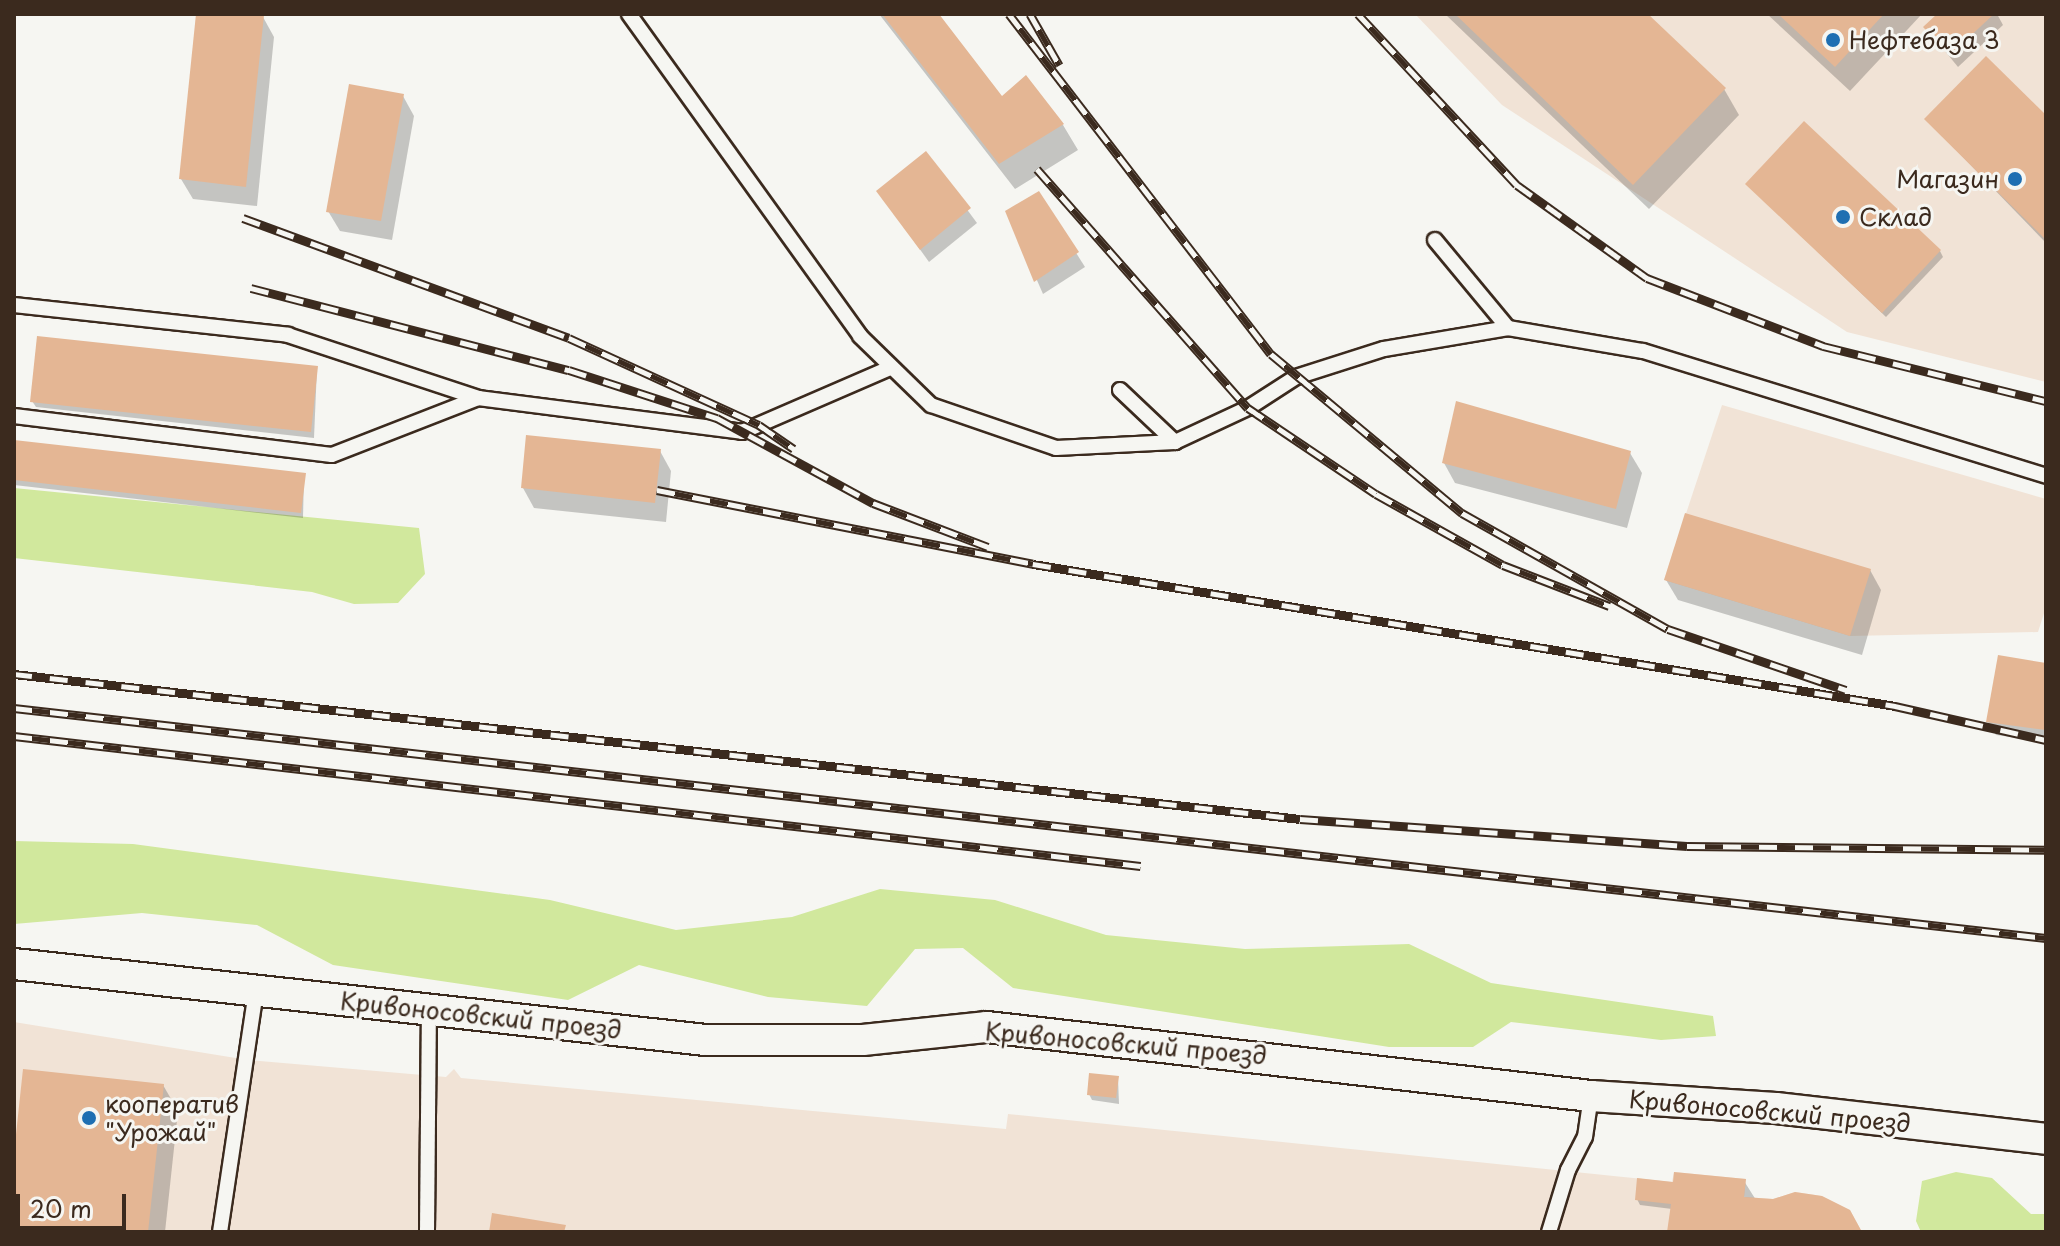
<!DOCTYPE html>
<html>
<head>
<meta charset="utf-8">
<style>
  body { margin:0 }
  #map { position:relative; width:2060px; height:1246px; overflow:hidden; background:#f6f6f2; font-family:"Playpen Sans",sans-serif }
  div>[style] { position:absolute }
  .built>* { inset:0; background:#f1e3d6 }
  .green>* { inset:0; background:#d1e89d }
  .shadow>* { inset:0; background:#0003 }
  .building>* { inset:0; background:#e4b694 }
  .roads { filter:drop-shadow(2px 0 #3b2a1e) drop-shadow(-2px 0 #3b2a1e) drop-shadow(0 2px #3b2a1e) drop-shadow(0 -2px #3b2a1e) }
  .service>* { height:14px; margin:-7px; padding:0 7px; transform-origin:7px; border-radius:7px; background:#f6f6f2 }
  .minor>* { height:30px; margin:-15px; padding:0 15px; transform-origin:15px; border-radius:15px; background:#f6f6f2 }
  .rail>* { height:9px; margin-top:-4.5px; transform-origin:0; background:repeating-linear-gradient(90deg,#f6f6f2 0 18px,#3b2a1e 0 36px); box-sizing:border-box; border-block:2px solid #3b2a1e }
  .dots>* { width:22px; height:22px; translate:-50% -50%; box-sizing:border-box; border:4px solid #f6f6f2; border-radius:50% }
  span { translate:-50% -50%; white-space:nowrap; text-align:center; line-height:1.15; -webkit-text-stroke:6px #f6f6f2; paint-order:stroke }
  .poi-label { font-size:24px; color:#3b2a1e }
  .left { translate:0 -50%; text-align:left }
  .right { translate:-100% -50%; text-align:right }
  .street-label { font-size:24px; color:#3b2a1e }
  .frame { position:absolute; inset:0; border:16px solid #3b2a1e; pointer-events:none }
  .scale { position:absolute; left:16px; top:1194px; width:110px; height:36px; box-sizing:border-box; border:4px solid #3b2a1e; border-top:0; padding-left:10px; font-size:24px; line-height:28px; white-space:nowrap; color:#3b2a1e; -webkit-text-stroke:6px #f6f6f2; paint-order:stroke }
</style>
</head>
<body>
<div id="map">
  <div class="built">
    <div style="clip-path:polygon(1415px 14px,2046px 14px,2046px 382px,1847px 332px,1502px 105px)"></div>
    <div style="clip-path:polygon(1722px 405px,2046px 499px,2046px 607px,2038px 632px,1850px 636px,1664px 580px)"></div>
    <div style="clip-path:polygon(14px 1022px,248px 1060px,446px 1077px,454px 1069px,461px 1078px,1006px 1129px,1008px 1114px,1672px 1182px,1674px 1172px,1746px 1179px,1744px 1197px,1773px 1199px,1795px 1192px,1822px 1196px,1850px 1210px,1862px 1232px,14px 1232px)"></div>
  </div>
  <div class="green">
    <div style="clip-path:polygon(14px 488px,419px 528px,425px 574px,398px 603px,354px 604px,312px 592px,14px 558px)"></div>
    <div style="clip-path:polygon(14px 841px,133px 844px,550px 900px,676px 930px,792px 917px,880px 889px,995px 900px,1106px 935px,1245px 949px,1409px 944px,1491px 983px,1713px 1016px,1716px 1036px,1661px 1040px,1511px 1022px,1473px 1047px,1389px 1047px,1013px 988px,963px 948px,915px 949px,867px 1006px,768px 997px,639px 965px,568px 1000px,333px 965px,257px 925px,142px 913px,14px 924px)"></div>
    <div style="clip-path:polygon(1956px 1172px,1992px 1178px,2031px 1214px,2046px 1214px,2046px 1232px,1921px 1232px,1916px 1221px,1922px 1181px)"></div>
  </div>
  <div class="shadow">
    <div style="clip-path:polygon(198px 14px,263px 17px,274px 37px,257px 206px,193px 199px,181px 179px)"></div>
    <div style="clip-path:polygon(879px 14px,936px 14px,1002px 99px,1063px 125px,1078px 150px,1015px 189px)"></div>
    <div style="clip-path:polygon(1445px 14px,1645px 14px,1724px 89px,1739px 115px,1649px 209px)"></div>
    <div style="clip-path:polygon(1767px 14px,1922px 14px,1850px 91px)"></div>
    <div style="clip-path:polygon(1940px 14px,1997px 14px,2003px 25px,1958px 67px,1926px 28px)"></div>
    <div style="clip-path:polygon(403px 96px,414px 116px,392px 240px,340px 231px,328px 211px)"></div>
    <div style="clip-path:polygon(2046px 118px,2046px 243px,1926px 119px)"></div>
    <div style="clip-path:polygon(926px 154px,977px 223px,929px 262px,878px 191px)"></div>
    <div style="clip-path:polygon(1747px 184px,1940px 251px,1943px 257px,1886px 317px)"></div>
    <div style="clip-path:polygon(1039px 194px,1085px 267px,1043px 294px,1007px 212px)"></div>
    <div style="clip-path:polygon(317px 368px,314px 438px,36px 407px,32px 401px)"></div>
    <div style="clip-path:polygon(14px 442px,304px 475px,303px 518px,14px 485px)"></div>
    <div style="clip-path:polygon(660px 451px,671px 471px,666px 522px,534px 508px,523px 488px)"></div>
    <div style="clip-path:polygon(1630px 453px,1642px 473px,1627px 528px,1455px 483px,1444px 463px)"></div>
    <div style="clip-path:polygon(1870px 570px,1881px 590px,1862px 655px,1678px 600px,1666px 580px)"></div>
    <div style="clip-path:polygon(2046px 665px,2046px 742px,1996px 735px,1988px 722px)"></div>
    <div style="clip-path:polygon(1118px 1078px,1119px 1104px,1092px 1100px,1089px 1094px)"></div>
    <div style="clip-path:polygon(163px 1085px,178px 1111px,165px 1232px,14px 1232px,14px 1172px)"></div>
    <div style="clip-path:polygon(1744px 1181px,1756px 1200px,1861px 1232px,1669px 1232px,1672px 1209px,1640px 1205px,1637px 1199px,1671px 1183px)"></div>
  </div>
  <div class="building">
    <div style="clip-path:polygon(196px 14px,264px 15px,246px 187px,179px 179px)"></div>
    <div style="clip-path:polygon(882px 14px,939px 14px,1002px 96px,1026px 75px,1064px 124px,999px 164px)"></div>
    <div style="clip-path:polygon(1455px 14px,1648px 14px,1726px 88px,1633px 185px)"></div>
    <div style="clip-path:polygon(1778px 14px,1884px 14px,1835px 67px)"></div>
    <div style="clip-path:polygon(1937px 14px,1994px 14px,1950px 55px,1923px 27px)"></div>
    <div style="clip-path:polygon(1986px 56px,2046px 115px,2046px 240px,1924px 119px)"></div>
    <div style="clip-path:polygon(349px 84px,404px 94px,381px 221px,326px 212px)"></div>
    <div style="clip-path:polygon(1804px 121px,1941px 250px,1882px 313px,1745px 184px)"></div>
    <div style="clip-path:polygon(926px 151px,971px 208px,920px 250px,876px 191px)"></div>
    <div style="clip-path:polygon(1039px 191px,1079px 252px,1034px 282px,1005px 211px)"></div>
    <div style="clip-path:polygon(37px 336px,318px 366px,311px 432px,30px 402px)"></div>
    <div style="clip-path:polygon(1456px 401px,1631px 451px,1616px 509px,1442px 463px)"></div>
    <div style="clip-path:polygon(526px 435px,661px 449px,655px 503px,521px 488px)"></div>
    <div style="clip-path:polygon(14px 440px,306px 473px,301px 513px,14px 480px)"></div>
    <div style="clip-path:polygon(1685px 513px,1871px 569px,1850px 636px,1664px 580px)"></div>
    <div style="clip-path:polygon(1998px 655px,2046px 663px,2046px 730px,1986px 722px)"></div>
    <div style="clip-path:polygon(23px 1069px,164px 1084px,148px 1232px,14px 1232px,14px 1153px)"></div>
    <div style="clip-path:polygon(1089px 1073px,1119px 1076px,1116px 1098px,1087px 1095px)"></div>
    <div style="clip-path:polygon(1674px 1172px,1746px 1179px,1744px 1197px,1773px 1199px,1795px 1192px,1822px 1196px,1850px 1210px,1862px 1232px,1667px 1232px,1671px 1204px,1635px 1200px,1637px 1178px,1673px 1182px)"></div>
    <div style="clip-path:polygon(492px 1213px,566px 1225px,564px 1232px,489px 1232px)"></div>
  </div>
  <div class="roads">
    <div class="service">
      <div style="left:629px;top:14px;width:396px;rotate:54.3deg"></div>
      <div style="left:860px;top:336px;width:99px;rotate:44.2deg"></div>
      <div style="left:931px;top:405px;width:132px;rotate:19deg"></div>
      <div style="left:1056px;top:448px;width:119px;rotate:-2.9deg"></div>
      <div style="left:1175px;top:442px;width:81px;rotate:-25deg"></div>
      <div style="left:1248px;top:408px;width:57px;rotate:-32.9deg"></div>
      <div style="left:1296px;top:377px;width:92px;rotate:-17.7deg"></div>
      <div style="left:1384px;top:349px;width:126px;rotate:-9.6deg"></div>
      <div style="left:1508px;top:328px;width:137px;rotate:9.7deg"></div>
      <div style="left:1643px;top:351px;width:422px;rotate:17.2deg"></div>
      <div style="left:1435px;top:240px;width:114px;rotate:50.3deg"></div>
      <div style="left:14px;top:305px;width:276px;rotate:6.2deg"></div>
      <div style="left:288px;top:335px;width:200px;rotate:18.3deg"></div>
      <div style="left:478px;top:398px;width:266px;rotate:7.3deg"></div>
      <div style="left:742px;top:432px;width:163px;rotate:-23.4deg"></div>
      <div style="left:1120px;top:390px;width:76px;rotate:43.4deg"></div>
      <div style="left:14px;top:416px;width:320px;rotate:7deg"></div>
      <div style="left:332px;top:455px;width:157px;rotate:-21.3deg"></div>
      <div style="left:220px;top:1232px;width:245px;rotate:-81.5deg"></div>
      <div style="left:427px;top:1232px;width:223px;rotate:-89.5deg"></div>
      <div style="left:1549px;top:1232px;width:65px;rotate:-73deg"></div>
      <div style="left:1568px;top:1170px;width:37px;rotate:-63deg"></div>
      <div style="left:1585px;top:1137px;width:41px;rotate:-81.7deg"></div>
    </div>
    <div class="minor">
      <div style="left:14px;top:964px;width:696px;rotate:6.27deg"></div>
      <div style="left:706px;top:1040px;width:157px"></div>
      <div style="left:863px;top:1040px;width:125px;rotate:-6deg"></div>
      <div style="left:987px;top:1027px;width:608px;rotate:6.52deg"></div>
      <div style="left:1591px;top:1096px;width:185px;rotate:3.7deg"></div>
      <div style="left:1776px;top:1108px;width:272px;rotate:6.5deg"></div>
    </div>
  </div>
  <div class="rail">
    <div style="left:1009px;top:14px;width:429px;rotate:52.4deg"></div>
    <div style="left:1271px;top:354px;width:249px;rotate:39.8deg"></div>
    <div style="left:1462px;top:513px;width:236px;rotate:29.4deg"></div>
    <div style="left:1668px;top:629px;width:188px;rotate:18.9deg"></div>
    <div style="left:1030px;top:14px;width:59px;rotate:60.4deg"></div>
    <div style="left:1358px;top:14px;width:233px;rotate:47.1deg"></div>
    <div style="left:1517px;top:185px;width:160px;rotate:35.6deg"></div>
    <div style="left:1647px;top:278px;width:189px;rotate:21.1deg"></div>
    <div style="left:1823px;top:346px;width:230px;rotate:13.9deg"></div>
    <div style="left:1037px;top:169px;width:319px;rotate:48.6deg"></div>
    <div style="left:1248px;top:408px;width:154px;rotate:33.9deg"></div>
    <div style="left:1376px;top:494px;width:145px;rotate:29.2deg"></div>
    <div style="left:1503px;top:565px;width:114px;rotate:21.1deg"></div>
    <div style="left:243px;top:218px;width:347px;rotate:20.2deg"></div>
    <div style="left:569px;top:338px;width:209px;rotate:24.6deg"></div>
    <div style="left:759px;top:425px;width:42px;rotate:34.4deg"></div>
    <div style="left:251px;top:288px;width:328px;rotate:14.5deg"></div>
    <div style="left:569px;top:370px;width:156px;rotate:18deg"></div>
    <div style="left:717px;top:418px;width:178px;rotate:28.6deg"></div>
    <div style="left:873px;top:503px;width:123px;rotate:20.9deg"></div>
    <div style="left:657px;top:490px;width:383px;rotate:11.1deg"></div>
    <div style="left:1033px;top:564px;width:874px;rotate:9.35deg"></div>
    <div style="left:1895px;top:706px;width:155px;rotate:12.7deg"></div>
    <div style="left:14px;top:674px;width:1294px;rotate:6.43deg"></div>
    <div style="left:1300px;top:819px;width:388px;rotate:4deg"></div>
    <div style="left:1687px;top:846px;width:359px;rotate:0.6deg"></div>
    <div style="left:14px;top:708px;width:2045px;rotate:6.46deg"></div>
    <div style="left:14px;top:736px;width:1134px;rotate:6.58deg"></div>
  </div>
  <div class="dots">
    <div style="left:1833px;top:40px;background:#1f6fb2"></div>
    <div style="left:2015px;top:179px;background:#1f6fb2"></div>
    <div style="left:1843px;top:217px;background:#1f6fb2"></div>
    <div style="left:89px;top:1118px;background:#1f6fb2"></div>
  </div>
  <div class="poi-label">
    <span class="left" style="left:1849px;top:40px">Нефтебаза 3</span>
    <span class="right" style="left:1999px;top:179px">Магазин</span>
    <span class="left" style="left:1859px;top:217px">Склад</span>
    <span class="left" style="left:105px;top:1118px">кооператив<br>"Урожай"</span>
  </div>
  <div class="street-label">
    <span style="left:481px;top:1015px;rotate:6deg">Кривоносовский проезд</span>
    <span style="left:1126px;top:1043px;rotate:5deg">Кривоносовский проезд</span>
    <span style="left:1770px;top:1111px;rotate:5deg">Кривоносовский проезд</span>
  </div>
  <div class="frame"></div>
  <div class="scale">20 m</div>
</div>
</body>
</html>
